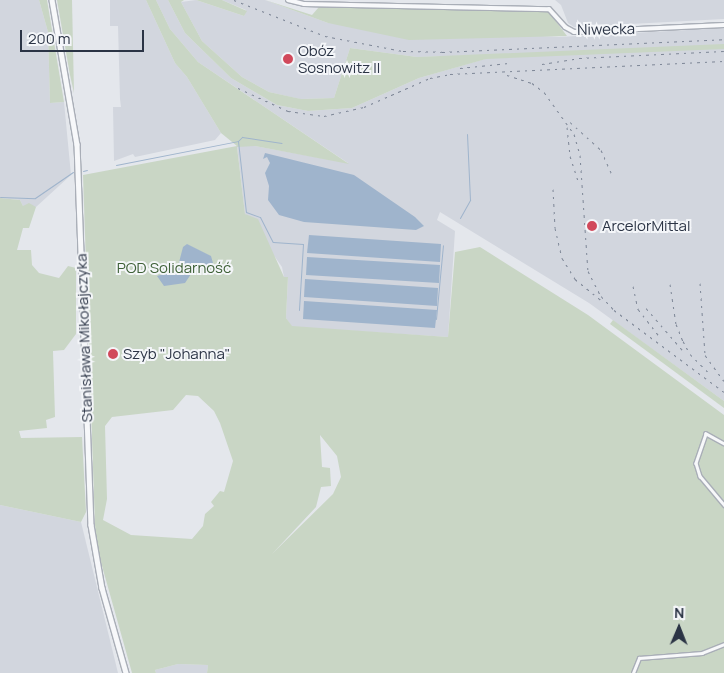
<!DOCTYPE html>
<html>
<head>
<meta charset="utf-8">
<style>
  body { margin:0 }
  #map { position:relative; width:724px; height:673px; overflow:hidden; background:#e4e7ec; font-family:Manrope,sans-serif }
  div>[style] { position:absolute }
  .built>* { inset:0; background:#d2d6de }
  .green>* { inset:0; background:#c9d6c5 }
  .water>* { inset:0; background:#9fb4cc }
  .stream>* { height:1px; margin:-0.5px; padding:0 0.5px; transform-origin:0.5px; border-radius:0.5px; background:#9fb4cc }
  .roads { filter:drop-shadow(1px 0 #a9aeb7) drop-shadow(-1px 0 #a9aeb7) drop-shadow(0 1px #a9aeb7) drop-shadow(0 -1px #a9aeb7) }
  .pedestrian>* { height:2.5px; margin:-1.25px; padding:0 1.25px; transform-origin:1.25px; border-radius:1.25px; background:#f7f8fa }
  .minor>* { height:4px; margin:-2px; padding:0 2px; transform-origin:2px; border-radius:2px; background:#f7f8fa }
  .tertiary>* { height:4.5px; margin:-2.25px; padding:0 2.25px; transform-origin:2.25px; border-radius:2.25px; background:#f7f8fa }
  .rail>* { height:1px; margin-top:-0.5px; transform-origin:0; background:repeating-linear-gradient(90deg,#7d8696 0 2.5px,transparent 0 7.5px) }
  .dots>* { width:14px; height:14px; translate:-50% -50%; box-sizing:border-box; border:2px solid #f4f6f9; border-radius:50% }
  span { translate:-50% -50%; white-space:nowrap; text-align:center; line-height:1.15; -webkit-text-stroke:4px #f4f6f9; paint-order:stroke }
  .street-label { font-size:15px; color:#2b3445 }
  .poi-label { font-size:15px; color:#2b3445 }
  .left { translate:0 -50%; text-align:left }
  .park-label { font-size:15px; color:#3f6138 }
  .north { position:absolute; left:654px; top:603px; width:50px; height:50px; -webkit-text-stroke:4px #f4f6f9; paint-order:stroke; rotate:1deg; font-size:14px; font-weight:700; line-height:20px; text-align:center; color:#2b3445 }
  .north::after { content:''; display:block; margin:auto; width:18px; height:22px; background:#2b3445; clip-path:polygon(50% 0,100% 100%,50% 72%,0 100%) }
  .scale { position:absolute; left:20px; top:30px; width:124px; height:22px; box-sizing:border-box; border:2px solid #2b3445; border-top:0; padding-left:6px; font-size:15px; line-height:18px; white-space:nowrap; color:#2b3445; -webkit-text-stroke:4px #f4f6f9; paint-order:stroke }
</style>
</head>
<body>
<div id="map">
  <div class="built">
    <div style="clip-path:polygon(0 0,39px 0,48px 32px,50px 103px,64px 102px,71px 175px,36px 207px,23px 206px,20px 200px,0 198px)"></div>
    <div style="clip-path:polygon(110px 0,146px 0,175px 63px,187px 77px,221px 133px,215px 140px,135px 157px,133px 154px,114px 161px,113px 107px,121px 107px,120px 99px,118px 26px,110px 26px)"></div>
    <div style="clip-path:polygon(156px 0,168px 0,185px 33px,231px 78px,277px 105px,308px 111px,352px 108px,419px 78px,485px 59px,487px 55px,417px 57px,350px 48px,334px 98px,300px 99px,269px 92px,242px 77px,202px 41px,181px 2px,196px 0,244px 16px,246px 10px,222px 0,265px 0,328px 23px,559px 37px,724px 28px,724px 401px,589px 303px,440px 212px,437px 220px,455px 231px,448px 337px,292px 327px,286px 318px,288px 278px,284px 277px,282px 267px,245px 214px,237px 146px,255px 146px,348px 163px,198px 62px,170px 29px)"></div>
    <div style="clip-path:polygon(555px 0,724px 0,724px 19px,574px 27px,568px 23px,561px 5px)"></div>
    <div style="clip-path:polygon(0 505px,81px 522px,118px 673px,0 673px)"></div>
    <div style="clip-path:polygon(178px 664px,208px 665px,207px 673px,156px 673px,155px 670px)"></div>
  </div>
  <div class="green">
    <div style="clip-path:polygon(39px 0,47px 0,64px 102px,50px 103px,48px 32px)"></div>
    <div style="clip-path:polygon(57px 0,72px 0,74px 93px,70px 75px)"></div>
    <div style="clip-path:polygon(evenodd,146px 0,156px 0,170px 29px,198px 62px,349px 164px,255px 146px,237px 147px,245px 214px,258px 219px,284px 277px,288px 277px,286px 318px,292px 326px,448px 337px,455px 252px,480px 247px,588px 315px,724px 415px,724px 673px,207px 673px,208px 665px,178px 664px,155px 670px,156px 673px,132px 673px,97px 548px,95px 525px,83px 175px,237px 146px,221px 133px,187px 77px,175px 63px,146px 0,186px 395px,198px 396px,214px 411px,220px 423px,233px 461px,224px 492px,220px 491px,211px 502px,214px 506px,205px 514px,203px 526px,192px 539px,131px 535px,103px 520px,107px 499px,105px 426px,112px 417px,173px 410px,186px 395px,146px 0,320px 435px,337px 456px,341px 477px,333px 494px,272px 554px,316px 507px,321px 487px,331px 486px,330px 468px,322px 467px,320px 435px)"></div>
    <div style="clip-path:polygon(168px 0,184px 0,181px 2px,202px 41px,242px 77px,269px 92px,301px 99px,334px 98px,350px 48px,417px 57px,724px 44px,724px 49px,486px 59px,419px 78px,352px 108px,308px 111px,277px 105px,231px 78px,185px 33px)"></div>
    <div style="clip-path:polygon(196px 0,222px 0,247px 11px,244px 16px)"></div>
    <div style="clip-path:polygon(265px 0,312px 15px,319px 7px,549px 12px,567px 36px,409px 40px,328px 23px)"></div>
    <div style="clip-path:polygon(0 198px,20px 200px,23px 206px,29px 203px,36px 207px,29px 228px,23px 228px,17px 250px,31px 250px,32px 265px,39px 273px,59px 278px,68px 266px,76px 268px,76px 334px,64px 350px,53px 351px,55px 417px,46px 420px,47px 428px,19px 431px,21px 438px,82px 437px,86px 512px,81px 522px,0 505px)"></div>
    <div style="clip-path:polygon(613px 320px,724px 401px,724px 408px,610px 324px)"></div>
  </div>
  <div class="water">
    <div style="clip-path:polygon(265px 153px,354px 175px,415px 217px,424px 226px,416px 230px,304px 222px,279px 215px,268px 200px,269px 186px,265px 173px,270px 163px,267px 157px,263px 159px)"></div>
    <div style="clip-path:polygon(309px 235px,441px 244px,440px 262px,307px 253px)"></div>
    <div style="clip-path:polygon(187px 244px,211px 256px,213px 263px,195px 268px,185px 283px,164px 286px,157px 276px,177px 270px,183px 247px)"></div>
    <div style="clip-path:polygon(307px 257px,440px 265px,439px 283px,306px 275px)"></div>
    <div style="clip-path:polygon(305px 279px,438px 288px,437px 306px,304px 297px)"></div>
    <div style="clip-path:polygon(304px 301px,437px 310px,435px 328px,303px 319px)"></div>
  </div>
  <div class="stream">
    <div style="left:238px;top:141px;width:71px;rotate:83.6deg"></div>
    <div style="left:246px;top:212px;width:15px;rotate:20deg"></div>
    <div style="left:260px;top:217px;width:28px;rotate:63deg"></div>
    <div style="left:273px;top:242px;width:30px;rotate:4deg"></div>
    <div style="left:303px;top:244px;width:66px;rotate:93.5deg"></div>
    <div style="left:116px;top:165px;width:124px;rotate:-11.1deg"></div>
    <div style="left:238px;top:141px;width:6px;rotate:-45deg"></div>
    <div style="left:242px;top:137px;width:40px;rotate:8.5deg"></div>
    <div style="left:83px;top:171px;width:4px;rotate:-14deg"></div>
    <div style="left:0;top:197px;width:35px;rotate:2deg"></div>
    <div style="left:35px;top:198px;width:46px;rotate:-34.4deg"></div>
    <div style="left:460px;top:218px;width:21px;rotate:-61deg"></div>
    <div style="left:470px;top:200px;width:66px;rotate:-92.6deg"></div>
    <div style="left:436px;top:319px;width:74px;rotate:-84.6deg"></div>
  </div>
  <div class="roads">
    <div class="pedestrian">
      <div style="left:724px;top:444px;width:21px;rotate:-151deg"></div>
      <div style="left:706px;top:434px;width:31px;rotate:109deg"></div>
      <div style="left:696px;top:463px;width:14px;rotate:73deg"></div>
      <div style="left:700px;top:476px;width:38px;rotate:50deg"></div>
      <div style="left:633px;top:673px;width:16px;rotate:-68deg"></div>
      <div style="left:639px;top:658px;width:63px;rotate:-4.5deg"></div>
      <div style="left:702px;top:653px;width:24px;rotate:-22deg"></div>
    </div>
    <div class="minor">
      <div style="left:288px;top:0;width:16px;rotate:14deg"></div>
      <div style="left:304px;top:4px;width:245px;rotate:1.2deg"></div>
      <div style="left:549px;top:9px;width:24px;rotate:48deg"></div>
      <div style="left:565px;top:27px;width:10px;rotate:29deg"></div>
      <div style="left:574px;top:32px;width:150px;rotate:-2.7deg"></div>
    </div>
    <div class="tertiary">
      <div style="left:52px;top:0;width:146px;rotate:80.2deg"></div>
      <div style="left:77px;top:144px;width:381px;rotate:87.9deg"></div>
      <div style="left:91px;top:525px;width:64px;rotate:80.1deg"></div>
      <div style="left:102px;top:588px;width:88px;rotate:74.2deg"></div>
    </div>
  </div>
  <div class="rail">
    <div style="left:234px;top:0;width:98px;rotate:21.6deg"></div>
    <div style="left:325px;top:36px;width:79px;rotate:10.9deg"></div>
    <div style="left:403px;top:51px;width:39px;rotate:1deg"></div>
    <div style="left:442px;top:52px;width:282px;rotate:-2.6deg"></div>
    <div style="left:542px;top:64px;width:37px;rotate:-9deg"></div>
    <div style="left:579px;top:58px;width:145px;rotate:-2.8deg"></div>
    <div style="left:460px;top:68px;width:49px;rotate:-5.8deg"></div>
    <div style="left:507px;top:75px;width:26px;rotate:18deg"></div>
    <div style="left:532px;top:83px;width:15px;rotate:37deg"></div>
    <div style="left:544px;top:92px;width:52px;rotate:54.5deg"></div>
    <div style="left:574px;top:134px;width:22px;rotate:74deg"></div>
    <div style="left:580px;top:155px;width:116px;rotate:86.1deg"></div>
    <div style="left:588px;top:271px;width:28px;rotate:63deg"></div>
    <div style="left:601px;top:296px;width:19px;rotate:47deg"></div>
    <div style="left:614px;top:310px;width:137px;rotate:36.7deg"></div>
    <div style="left:238px;top:88px;width:55px;rotate:24.7deg"></div>
    <div style="left:288px;top:111px;width:36px;rotate:8deg"></div>
    <div style="left:324px;top:116px;width:41px;rotate:-12.7deg"></div>
    <div style="left:364px;top:107px;width:72px;rotate:-23.7deg"></div>
    <div style="left:430px;top:78px;width:20px;rotate:-11deg"></div>
    <div style="left:450px;top:74px;width:274px;rotate:-2.7deg"></div>
    <div style="left:570px;top:122px;width:42px;rotate:42.1deg"></div>
    <div style="left:601px;top:150px;width:30px;rotate:66deg"></div>
    <div style="left:567px;top:127px;width:29px;rotate:84deg"></div>
    <div style="left:570px;top:156px;width:28px;rotate:72deg"></div>
    <div style="left:553px;top:189px;width:39px;rotate:87deg"></div>
    <div style="left:555px;top:228px;width:31px;rotate:77deg"></div>
    <div style="left:562px;top:258px;width:25px;rotate:58deg"></div>
    <div style="left:575px;top:279px;width:35px;rotate:39deg"></div>
    <div style="left:700px;top:283px;width:72px;rotate:86deg"></div>
    <div style="left:705px;top:355px;width:32px;rotate:54deg"></div>
    <div style="left:670px;top:284px;width:40px;rotate:81.5deg"></div>
    <div style="left:676px;top:324px;width:18px;rotate:68deg"></div>
    <div style="left:683px;top:341px;width:15px;rotate:62deg"></div>
    <div style="left:690px;top:354px;width:28px;rotate:45deg"></div>
    <div style="left:633px;top:286px;width:24px;rotate:78deg"></div>
    <div style="left:638px;top:309px;width:36px;rotate:52deg"></div>
    <div style="left:646px;top:308px;width:60px;rotate:49.1deg"></div>
  </div>
  <div class="dots">
    <div style="left:288px;top:59px;background:#d1495b"></div>
    <div style="left:592px;top:226px;background:#d1495b"></div>
    <div style="left:113px;top:354px;background:#d1495b"></div>
  </div>
  <div class="street-label">
    <span style="left:606px;top:29px;rotate:-1deg">Niwecka</span>
    <span style="left:84px;top:338px;rotate:-92deg">Stanisława Mikołajczyka</span>
  </div>
  <div class="poi-label">
    <span class="left" style="left:298px;top:59px">Obóz<br>Sosnowitz II</span>
    <span class="left" style="left:602px;top:226px">ArcelorMittal</span>
    <span class="left" style="left:123px;top:354px">Szyb "Johanna"</span>
  </div>
  <div class="park-label">
    <span style="left:174px;top:268px">POD Solidarność</span>
  </div>
  <div class="north">N</div>
  <div class="scale">200 m</div>
</div>
</body>
</html>
